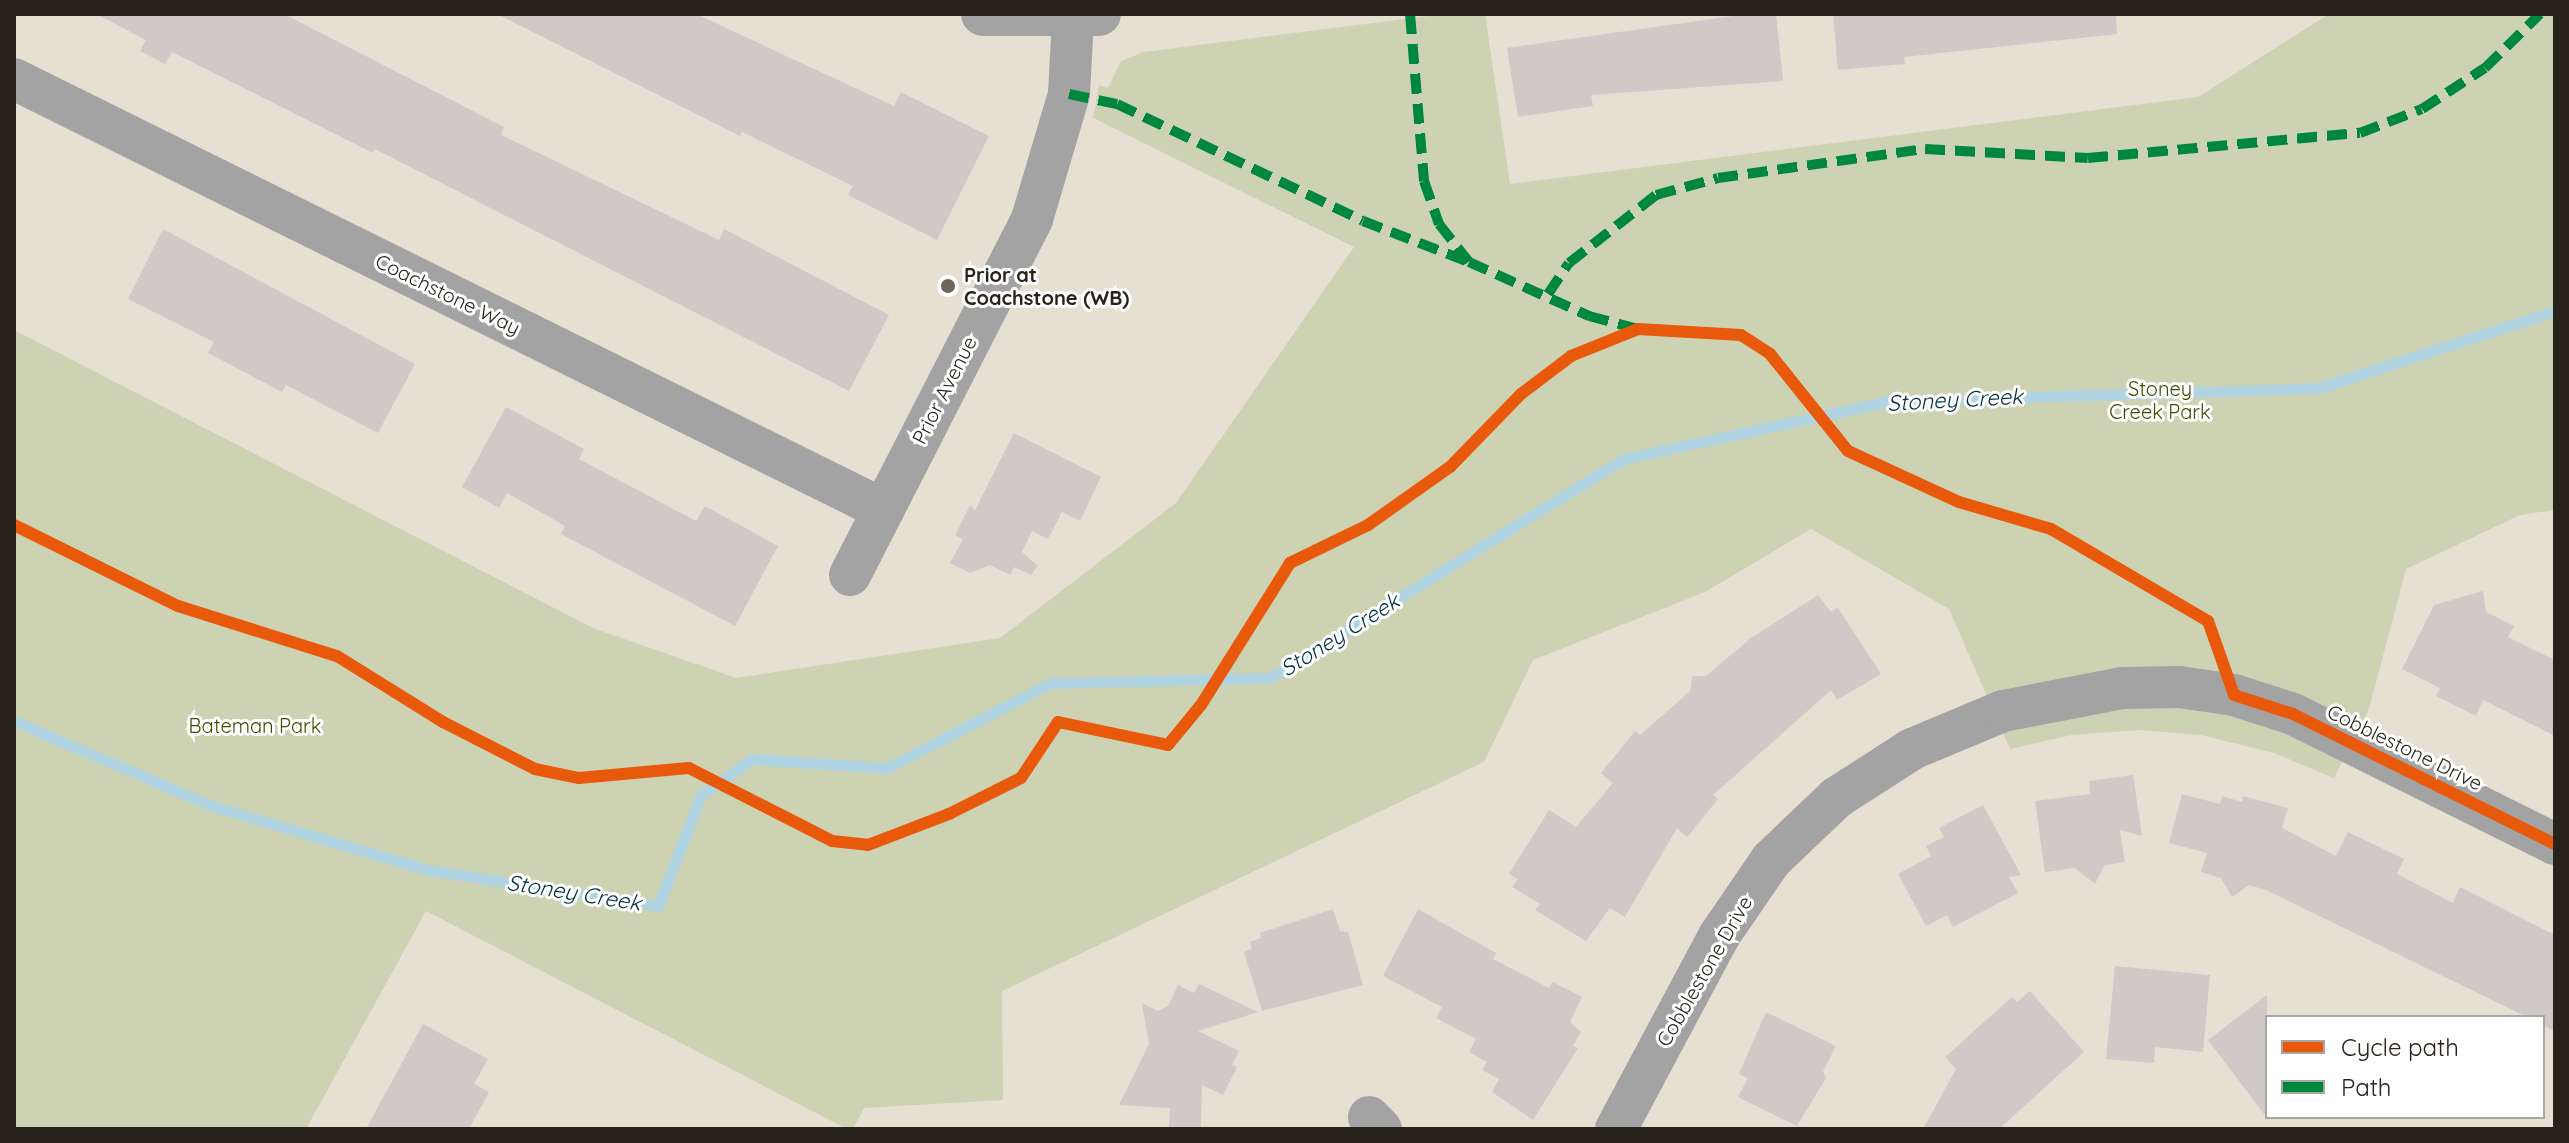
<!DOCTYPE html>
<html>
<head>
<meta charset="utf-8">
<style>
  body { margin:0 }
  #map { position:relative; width:2569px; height:1143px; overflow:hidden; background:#e7dfd1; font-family:Quicksand,sans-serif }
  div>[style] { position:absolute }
  .green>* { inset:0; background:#cdd2b3 }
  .stream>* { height:11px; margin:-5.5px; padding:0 5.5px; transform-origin:5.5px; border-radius:5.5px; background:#b0d4e2 }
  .building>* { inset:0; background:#cfcac8 }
  .minor>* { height:42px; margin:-21px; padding:0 21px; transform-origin:21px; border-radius:21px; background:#a4a3a4 }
  .tertiary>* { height:44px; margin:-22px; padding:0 22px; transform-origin:22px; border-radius:22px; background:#a4a3a4 }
  .quiet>* { height:10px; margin-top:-5px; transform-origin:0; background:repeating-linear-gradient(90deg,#00873e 0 20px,transparent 0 30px) }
  .cycleway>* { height:12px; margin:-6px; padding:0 6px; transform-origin:6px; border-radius:6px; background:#e8590c }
  .dots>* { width:22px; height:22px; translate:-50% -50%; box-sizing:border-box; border:4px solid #fff; border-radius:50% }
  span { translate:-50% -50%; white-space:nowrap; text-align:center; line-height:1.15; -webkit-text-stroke:6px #fff; paint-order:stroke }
  .poi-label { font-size:20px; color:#28231a; font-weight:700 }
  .left { translate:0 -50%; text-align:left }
  .street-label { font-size:20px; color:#28231a }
  .park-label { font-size:20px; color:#3d4f00 }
  .water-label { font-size:22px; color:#003042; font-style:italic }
  .frame { position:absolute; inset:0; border:16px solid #28231a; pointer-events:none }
  .legend { position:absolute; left:2265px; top:1015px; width:280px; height:104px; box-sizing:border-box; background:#fff; border:2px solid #a9a7a3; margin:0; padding:10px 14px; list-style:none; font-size:24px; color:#28231a }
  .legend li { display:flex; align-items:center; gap:16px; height:40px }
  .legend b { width:40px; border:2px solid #a9a7a3 }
</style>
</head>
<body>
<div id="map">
  <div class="green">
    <div style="clip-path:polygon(1445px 14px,1485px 14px,1510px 184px,2198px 97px,2329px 14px,2555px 14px,2555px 510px,2520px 515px,2406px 569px,2369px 709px,2334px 778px,2274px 753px,2201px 735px,2139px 730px,2072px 735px,2010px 749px,1949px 609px,1811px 529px,1705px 592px,1533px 660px,1484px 762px,1002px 991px,1003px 1100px,864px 1108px,853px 1129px,847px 1129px,426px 911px,306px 1129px,14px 1129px,14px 330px,593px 628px,736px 678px,1000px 638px,1176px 503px,1354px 247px,1093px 118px,1099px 85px,1108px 88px,1121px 61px,1144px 52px)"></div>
  </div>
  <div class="stream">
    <div style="left:14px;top:721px;width:215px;rotate:23.2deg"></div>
    <div style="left:212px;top:806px;width:225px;rotate:16.5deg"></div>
    <div style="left:428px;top:870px;width:233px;rotate:8.9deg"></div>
    <div style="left:658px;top:906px;width:119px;rotate:-68.8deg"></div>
    <div style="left:701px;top:795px;width:62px;rotate:-35.2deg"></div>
    <div style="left:752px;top:759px;width:135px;rotate:3.8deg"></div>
    <div style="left:887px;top:768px;width:185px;rotate:-27.4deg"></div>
    <div style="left:1051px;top:683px;width:219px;rotate:-1.3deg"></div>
    <div style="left:1270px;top:678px;width:415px;rotate:-31.8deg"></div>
    <div style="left:1623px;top:459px;width:271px;rotate:-12.3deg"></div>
    <div style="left:1888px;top:401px;width:431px;rotate:-1.7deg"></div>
    <div style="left:2319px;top:388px;width:248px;rotate:-18.1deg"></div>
  </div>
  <div class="building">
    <div style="clip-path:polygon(96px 14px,284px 14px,504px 127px,501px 135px,719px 240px,724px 229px,889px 315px,849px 391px,375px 149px,373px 153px,172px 52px,165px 64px,140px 51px,146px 40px)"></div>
    <div style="clip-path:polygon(497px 14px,696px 14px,894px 106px,901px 92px,989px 136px,937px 240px,848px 195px,853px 186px,742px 132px,740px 136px)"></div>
    <div style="clip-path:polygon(1747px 14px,1776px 14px,1783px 81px,1591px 95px,1593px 106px,1518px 117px,1507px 48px)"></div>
    <div style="clip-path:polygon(1833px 14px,2116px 14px,2117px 34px,1904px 57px,1905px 64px,1838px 70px)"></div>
    <div style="clip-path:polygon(163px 229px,415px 364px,378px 433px,286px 385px,282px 392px,208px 353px,214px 342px,128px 299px)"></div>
    <div style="clip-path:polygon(506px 407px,584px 449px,579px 459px,696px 521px,705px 506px,778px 546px,735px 626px,561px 534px,565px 526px,507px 493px,499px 508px,462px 487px)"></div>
    <div style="clip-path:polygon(1014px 433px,1101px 477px,1080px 521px,1062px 512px,1048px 539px,1032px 531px,1022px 552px,1038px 566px,1031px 575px,1014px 567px,1010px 575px,990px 565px,970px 573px,950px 563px,963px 539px,955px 535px,970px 505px,975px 510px)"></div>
    <div style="clip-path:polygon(2483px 591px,2486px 612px,2514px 626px,2508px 637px,2555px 660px,2555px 736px,2483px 700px,2476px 716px,2436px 696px,2440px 688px,2402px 669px,2434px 605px)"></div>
    <div style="clip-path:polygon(1818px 595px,1831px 612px,1838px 608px,1881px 674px,1837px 700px,1831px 690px,1713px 795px,1718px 799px,1687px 837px,1677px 828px,1625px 917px,1610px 908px,1586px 941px,1535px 910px,1540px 904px,1512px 887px,1518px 879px,1509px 874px,1549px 810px,1576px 827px,1613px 783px,1601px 773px,1635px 731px,1640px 735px,1690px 691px,1692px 676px,1706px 676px,1751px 638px)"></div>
    <div style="clip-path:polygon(2133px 775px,2142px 836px,2120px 830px,2125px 862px,2105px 865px,2095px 884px,2075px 868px,2045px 872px,2035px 801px,2090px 794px,2089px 781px)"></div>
    <div style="clip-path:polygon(2182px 794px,2220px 804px,2222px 796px,2242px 802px,2243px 796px,2288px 808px,2282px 828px,2336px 856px,2348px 832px,2404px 859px,2397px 874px,2453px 903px,2460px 887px,2555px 935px,2555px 1031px,2543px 1025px,2543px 1017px,2527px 1017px,2266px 890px,2249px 885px,2232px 897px,2221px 878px,2201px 872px,2207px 853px,2169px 843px)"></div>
    <div style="clip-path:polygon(1983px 805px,2021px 875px,2009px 877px,2018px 893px,1953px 927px,1947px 915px,1926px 926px,1898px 874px,1931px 856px,1926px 846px,1944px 837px,1939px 828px)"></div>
    <div style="clip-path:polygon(1333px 909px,1340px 931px,1348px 932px,1363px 985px,1262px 1011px,1244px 952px,1252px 949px,1250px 942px,1261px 938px,1260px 933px)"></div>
    <div style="clip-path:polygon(1418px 909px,1496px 953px,1493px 959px,1549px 988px,1553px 982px,1582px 997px,1570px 1022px,1581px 1032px,1573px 1046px,1578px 1048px,1533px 1120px,1492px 1092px,1499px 1079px,1482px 1070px,1487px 1062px,1469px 1052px,1476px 1039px,1436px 1018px,1442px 1007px,1383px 976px)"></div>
    <div style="clip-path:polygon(2115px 966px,2210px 975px,2203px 1052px,2155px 1047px,2154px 1063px,2106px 1059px)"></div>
    <div style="clip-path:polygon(1199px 984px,1258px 1012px,1198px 1031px,1239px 1051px,1232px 1065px,1237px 1067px,1223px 1095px,1202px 1085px,1201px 1129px,1169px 1129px,1170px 1108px,1119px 1105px,1149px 1044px,1142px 1003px,1158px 1011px,1168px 1006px,1178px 985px,1194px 993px)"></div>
    <div style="clip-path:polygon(2030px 991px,2084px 1052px,1999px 1129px,1923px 1129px,1956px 1069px,1945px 1057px,2012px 997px,2017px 1002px)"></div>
    <div style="clip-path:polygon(2267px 995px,2267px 1118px,2208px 1040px)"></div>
    <div style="clip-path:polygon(1766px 1012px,1836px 1046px,1823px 1071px,1826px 1078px,1797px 1126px,1738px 1097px,1748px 1078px,1739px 1074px)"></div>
    <div style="clip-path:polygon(423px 1024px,488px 1059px,474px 1084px,489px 1092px,469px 1129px,366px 1129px)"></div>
  </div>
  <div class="minor">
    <div style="left:14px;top:79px;width:969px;rotate:26.35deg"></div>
    <div style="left:850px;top:575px;width:400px;rotate:-62.9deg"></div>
    <div style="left:1032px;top:219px;width:130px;rotate:-73.5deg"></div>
    <div style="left:1069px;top:94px;width:77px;rotate:-87deg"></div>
    <div style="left:1369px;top:1117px;width:17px;rotate:45deg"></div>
    <div style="left:1616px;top:1129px;width:219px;rotate:-61.9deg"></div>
    <div style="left:1719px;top:936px;width:92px;rotate:-55.6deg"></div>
    <div style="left:1771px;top:860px;width:90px;rotate:-43.6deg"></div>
    <div style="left:1836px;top:798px;width:90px;rotate:-32.8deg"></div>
    <div style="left:1912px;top:749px;width:99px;rotate:-22.7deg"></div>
    <div style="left:2003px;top:711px;width:121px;rotate:-10.9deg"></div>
    <div style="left:2122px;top:688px;width:57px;rotate:-1deg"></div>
    <div style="left:2179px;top:687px;width:56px;rotate:8.3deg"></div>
    <div style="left:2234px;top:695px;width:62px;rotate:17.9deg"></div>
    <div style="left:2293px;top:714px;width:292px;rotate:26.4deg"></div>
  </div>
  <div class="tertiary">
    <div style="left:983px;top:14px;width:116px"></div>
  </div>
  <div class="quiet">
    <div style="left:1410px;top:14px;width:168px;rotate:85.2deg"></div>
    <div style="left:1424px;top:181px;width:46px;rotate:70.8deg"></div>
    <div style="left:1439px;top:224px;width:48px;rotate:51.7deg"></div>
    <div style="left:1469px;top:262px;width:132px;rotate:24.2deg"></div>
    <div style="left:1589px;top:316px;width:51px;rotate:14.9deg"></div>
    <div style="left:1069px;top:94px;width:49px;rotate:11.8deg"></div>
    <div style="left:1117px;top:104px;width:272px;rotate:25.4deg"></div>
    <div style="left:1363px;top:221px;width:110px;rotate:21.2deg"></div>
    <div style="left:1548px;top:294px;width:37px;rotate:-56deg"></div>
    <div style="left:1569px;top:263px;width:110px;rotate:-38deg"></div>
    <div style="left:1656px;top:195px;width:64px;rotate:-15.3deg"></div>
    <div style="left:1718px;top:178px;width:209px;rotate:-8deg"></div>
    <div style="left:1925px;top:149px;width:163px;rotate:3.2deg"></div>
    <div style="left:2088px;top:158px;width:273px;rotate:-5.3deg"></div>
    <div style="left:2360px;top:133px;width:66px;rotate:-21.2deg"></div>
    <div style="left:2422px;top:109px;width:75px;rotate:-33.1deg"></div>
    <div style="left:2485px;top:68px;width:77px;rotate:-44.5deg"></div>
  </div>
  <div class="cycleway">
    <div style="left:14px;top:525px;width:183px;rotate:26.3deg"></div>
    <div style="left:178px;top:606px;width:167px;rotate:17.5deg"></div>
    <div style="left:337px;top:656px;width:125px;rotate:31.9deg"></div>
    <div style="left:443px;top:722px;width:103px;rotate:27.1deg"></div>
    <div style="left:535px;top:769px;width:45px;rotate:11.6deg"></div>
    <div style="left:579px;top:778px;width:110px;rotate:-5.2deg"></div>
    <div style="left:689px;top:768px;width:161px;rotate:27deg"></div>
    <div style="left:832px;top:841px;width:36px;rotate:6deg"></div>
    <div style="left:868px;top:845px;width:87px;rotate:-20.9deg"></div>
    <div style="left:949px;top:814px;width:80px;rotate:-26.6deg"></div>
    <div style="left:1021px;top:778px;width:67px;rotate:-56.5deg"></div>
    <div style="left:1058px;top:722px;width:112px;rotate:11.8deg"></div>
    <div style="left:1168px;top:745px;width:52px;rotate:-50.5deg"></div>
    <div style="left:1201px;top:705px;width:168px;rotate:-57.9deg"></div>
    <div style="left:1290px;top:563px;width:87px;rotate:-26deg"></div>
    <div style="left:1368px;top:525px;width:100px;rotate:-35.3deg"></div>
    <div style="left:1450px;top:467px;width:102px;rotate:-45.8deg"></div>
    <div style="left:1521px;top:394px;width:63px;rotate:-37.2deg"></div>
    <div style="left:1571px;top:356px;width:72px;rotate:-21.9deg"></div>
    <div style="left:1638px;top:329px;width:103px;rotate:3.3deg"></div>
    <div style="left:1741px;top:335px;width:35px;rotate:33deg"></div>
    <div style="left:1770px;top:354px;width:124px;rotate:51.2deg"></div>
    <div style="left:1848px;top:451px;width:122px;rotate:24.7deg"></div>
    <div style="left:1959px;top:502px;width:96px;rotate:16.4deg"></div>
    <div style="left:2051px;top:529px;width:182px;rotate:30.4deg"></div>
    <div style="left:2208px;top:621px;width:78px;rotate:70.6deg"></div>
    <div style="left:2234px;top:695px;width:62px;rotate:17.9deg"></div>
    <div style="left:2293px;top:714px;width:292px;rotate:26.4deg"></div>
  </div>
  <div class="dots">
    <div style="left:948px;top:286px;background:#6b655a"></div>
  </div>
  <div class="poi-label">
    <span class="left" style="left:964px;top:286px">Prior at<br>Coachstone (WB)</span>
  </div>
  <div class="street-label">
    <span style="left:448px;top:294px;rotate:26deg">Coachstone Way</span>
    <span style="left:944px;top:390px;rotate:-63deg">Prior Avenue</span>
    <span style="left:2405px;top:747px;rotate:26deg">Cobblestone Drive</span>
    <span style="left:1704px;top:971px;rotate:-60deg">Cobblestone Drive</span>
  </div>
  <div class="park-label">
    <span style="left:2160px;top:400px">Stoney<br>Creek Park</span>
    <span style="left:255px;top:725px">Bateman Park</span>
  </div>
  <div class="water-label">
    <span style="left:1955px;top:400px;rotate:-3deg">Stoney Creek</span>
    <span style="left:1340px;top:635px;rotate:-32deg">Stoney Creek</span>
    <span style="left:574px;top:893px;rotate:9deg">Stoney Creek</span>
  </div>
  <div class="frame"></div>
  <ul class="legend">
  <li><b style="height:10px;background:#e8590c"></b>Cycle path</li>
  <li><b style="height:10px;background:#00873e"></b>Path</li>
  </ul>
</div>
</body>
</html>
